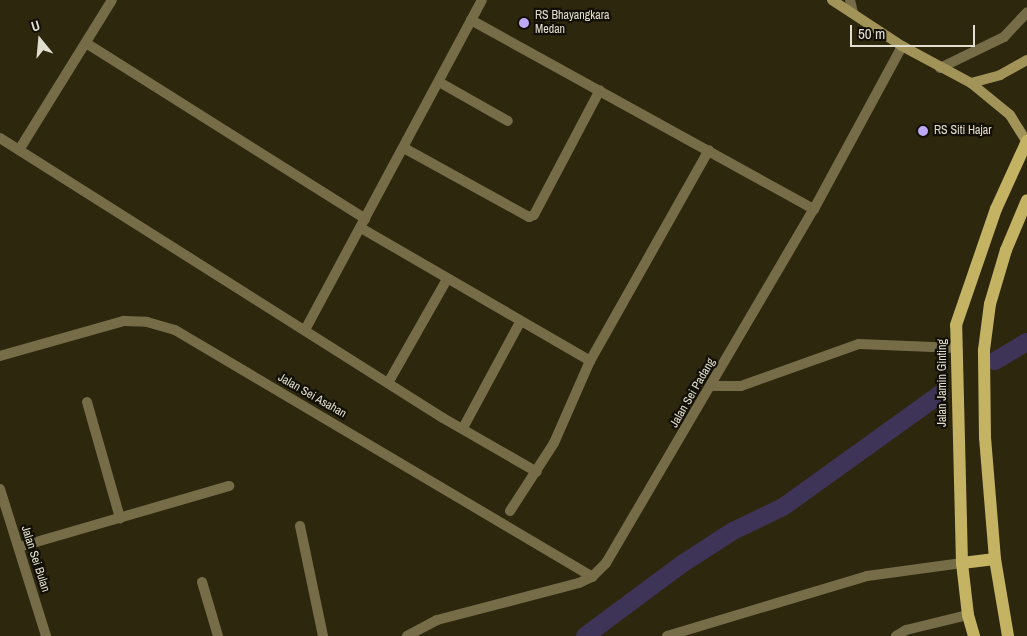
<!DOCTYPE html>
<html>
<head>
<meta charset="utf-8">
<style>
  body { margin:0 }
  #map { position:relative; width:1027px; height:636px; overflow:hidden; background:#2d270e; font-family:"Archivo Narrow",sans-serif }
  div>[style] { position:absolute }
  .canal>* { height:18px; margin:-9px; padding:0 9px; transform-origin:9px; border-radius:9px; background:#3e3457 }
  .lane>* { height:10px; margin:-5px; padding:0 5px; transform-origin:5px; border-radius:5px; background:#766d48 }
  .street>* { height:10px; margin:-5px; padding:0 5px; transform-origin:5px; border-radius:5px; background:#766d48 }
  .secondary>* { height:10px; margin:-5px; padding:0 5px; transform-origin:5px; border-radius:5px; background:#a29458 }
  .primary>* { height:12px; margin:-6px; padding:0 6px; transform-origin:6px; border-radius:6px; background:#c5b364 }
  .dots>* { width:14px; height:14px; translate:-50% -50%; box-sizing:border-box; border:2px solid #121006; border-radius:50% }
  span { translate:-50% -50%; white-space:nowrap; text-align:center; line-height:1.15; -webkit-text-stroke:4.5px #121006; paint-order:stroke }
  .poi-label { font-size:12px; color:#e1decf }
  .left { translate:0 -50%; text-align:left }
  .street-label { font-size:12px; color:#e1decf }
  .north { position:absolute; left:15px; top:15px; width:50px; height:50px; -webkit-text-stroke:4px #121006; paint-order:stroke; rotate:343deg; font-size:14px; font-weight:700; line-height:20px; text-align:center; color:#e1decf }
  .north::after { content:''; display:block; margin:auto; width:18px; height:22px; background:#e1decf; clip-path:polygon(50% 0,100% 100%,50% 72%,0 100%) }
  .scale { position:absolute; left:850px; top:25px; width:125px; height:22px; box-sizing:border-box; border:2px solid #e1decf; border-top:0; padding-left:6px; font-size:15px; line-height:18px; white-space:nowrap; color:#e1decf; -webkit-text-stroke:4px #121006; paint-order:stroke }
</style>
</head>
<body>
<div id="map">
  <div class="canal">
    <div style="left:995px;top:361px;width:37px;rotate:-31deg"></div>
    <div style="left:585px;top:636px;width:121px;rotate:-36.6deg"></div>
    <div style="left:682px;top:564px;width:61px;rotate:-32.9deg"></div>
    <div style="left:733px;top:531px;width:55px;rotate:-25.6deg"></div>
    <div style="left:783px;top:507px;width:193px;rotate:-35.7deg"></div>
  </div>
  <div class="lane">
    <div style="left:940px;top:68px;width:71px;rotate:-25.8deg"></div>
    <div style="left:1004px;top:37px;width:34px;rotate:-47deg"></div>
  </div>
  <div class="street">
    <div style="left:850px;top:0;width:13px;rotate:77deg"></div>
    <div style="left:471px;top:20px;width:392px;rotate:28.9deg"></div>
    <div style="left:86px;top:43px;width:330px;rotate:32.2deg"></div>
    <div style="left:439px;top:82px;width:79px;rotate:29.5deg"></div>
    <div style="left:0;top:138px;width:524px;rotate:32.3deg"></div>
    <div style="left:443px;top:418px;width:108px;rotate:29.9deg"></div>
    <div style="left:404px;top:148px;width:143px;rotate:28.9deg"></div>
    <div style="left:529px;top:217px;width:5px;rotate:-22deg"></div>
    <div style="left:534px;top:215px;width:141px;rotate:-62.2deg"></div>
    <div style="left:19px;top:150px;width:176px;rotate:-58.2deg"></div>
    <div style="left:361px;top:228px;width:265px;rotate:30.1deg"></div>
    <div style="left:305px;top:330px;width:374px;rotate:-61.8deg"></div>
    <div style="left:0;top:356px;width:129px;rotate:-15.8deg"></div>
    <div style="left:124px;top:321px;width:23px;rotate:2deg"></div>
    <div style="left:147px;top:322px;width:29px;rotate:16deg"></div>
    <div style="left:175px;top:330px;width:485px;rotate:30.6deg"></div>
    <div style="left:388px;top:383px;width:120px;rotate:-60.4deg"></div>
    <div style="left:712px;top:386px;width:29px"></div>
    <div style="left:741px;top:386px;width:125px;rotate:-19.6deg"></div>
    <div style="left:859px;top:344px;width:98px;rotate:2.3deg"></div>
    <div style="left:87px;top:402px;width:121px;rotate:74.1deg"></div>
    <div style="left:463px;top:428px;width:120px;rotate:-61.7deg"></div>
    <div style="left:0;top:489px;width:154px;rotate:72.6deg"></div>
    <div style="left:510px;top:511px;width:81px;rotate:-57.1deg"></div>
    <div style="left:554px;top:443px;width:90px;rotate:-66.3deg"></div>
    <div style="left:590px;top:361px;width:242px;rotate:-60.6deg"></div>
    <div style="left:300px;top:526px;width:112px;rotate:78.2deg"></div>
    <div style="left:19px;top:547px;width:219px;rotate:-16.2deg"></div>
    <div style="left:202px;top:582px;width:56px;rotate:73.5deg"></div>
    <div style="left:407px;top:636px;width:34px;rotate:-28deg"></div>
    <div style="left:437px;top:620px;width:147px;rotate:-14.6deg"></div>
    <div style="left:579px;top:583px;width:14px;rotate:-25deg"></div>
    <div style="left:592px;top:577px;width:20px;rotate:-45deg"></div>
    <div style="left:606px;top:563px;width:411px;rotate:-59.6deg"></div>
    <div style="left:814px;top:209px;width:185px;rotate:-61.6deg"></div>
    <div style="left:667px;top:636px;width:209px;rotate:-16.7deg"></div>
    <div style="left:867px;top:576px;width:96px;rotate:-7.8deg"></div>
    <div style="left:896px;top:636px;width:12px;rotate:-31deg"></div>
    <div style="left:906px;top:630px;width:64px;rotate:-13.6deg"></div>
  </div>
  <div class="secondary">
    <div style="left:832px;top:0;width:84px;rotate:33.3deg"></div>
    <div style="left:902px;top:46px;width:78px;rotate:28.2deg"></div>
    <div style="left:971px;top:83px;width:50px;rotate:39.4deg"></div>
    <div style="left:1010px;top:115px;width:32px;rotate:58deg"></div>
    <div style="left:971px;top:83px;width:30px;rotate:-15deg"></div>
    <div style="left:1000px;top:75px;width:31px;rotate:-29deg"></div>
  </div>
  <div class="primary">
    <div style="left:962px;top:563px;width:33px;rotate:-7deg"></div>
    <div style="left:974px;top:636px;width:22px;rotate:-106deg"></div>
    <div style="left:968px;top:615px;width:52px;rotate:-96.6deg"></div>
    <div style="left:962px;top:563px;width:238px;rotate:-91.4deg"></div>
    <div style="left:956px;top:325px;width:123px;rotate:-71deg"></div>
    <div style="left:996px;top:209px;width:75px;rotate:-65.5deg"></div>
    <div style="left:1008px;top:636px;width:78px;rotate:-99.6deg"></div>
    <div style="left:995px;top:559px;width:121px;rotate:-94.7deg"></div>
    <div style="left:985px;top:438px;width:88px;rotate:-90.7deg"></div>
    <div style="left:984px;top:350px;width:46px;rotate:-82.6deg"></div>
    <div style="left:990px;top:304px;width:56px;rotate:-73.5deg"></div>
    <div style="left:1006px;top:250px;width:54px;rotate:-67.2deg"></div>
  </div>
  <div class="dots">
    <div style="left:524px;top:23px;background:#bda9f5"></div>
    <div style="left:923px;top:131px;background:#bda9f5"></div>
  </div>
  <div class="poi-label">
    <span class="left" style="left:535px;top:23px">RS Bhayangkara<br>Medan</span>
    <span class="left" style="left:934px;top:131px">RS Siti Hajar</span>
  </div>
  <div class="street-label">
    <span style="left:943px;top:383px;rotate:-90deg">Jalan Jamin Ginting</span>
    <span style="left:693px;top:393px;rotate:-60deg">Jalan Sei Padang</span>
    <span style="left:312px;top:396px;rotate:30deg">Jalan Sei Asahan</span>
    <span style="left:35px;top:559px;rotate:72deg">Jalan Sei Bulan</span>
  </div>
  <div class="north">U</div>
  <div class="scale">50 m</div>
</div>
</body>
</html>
